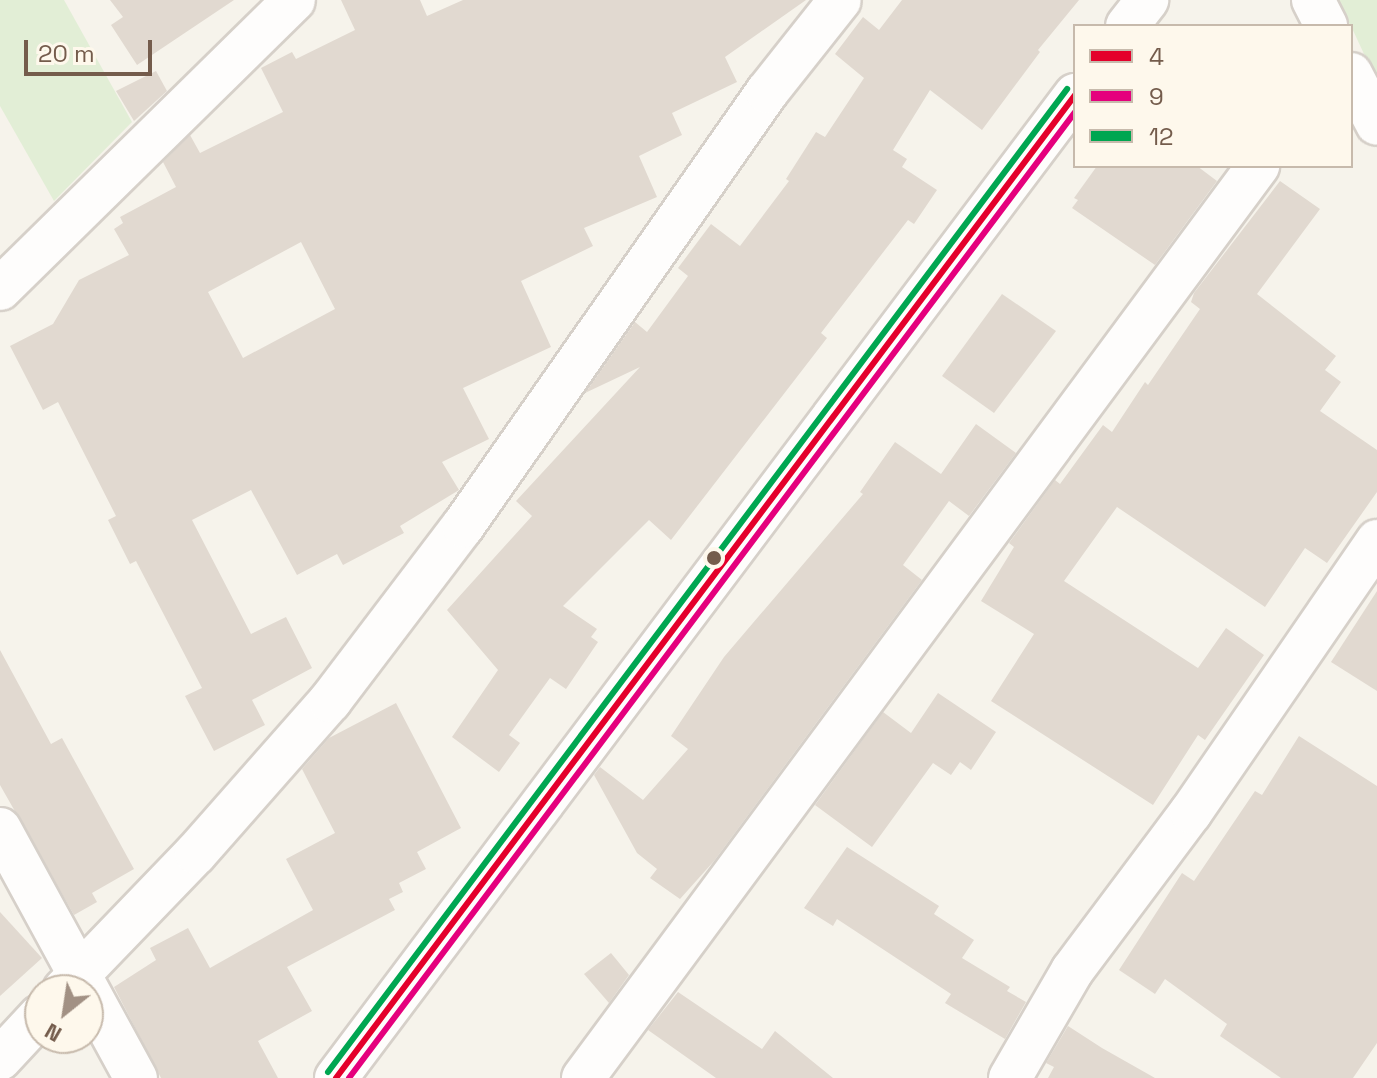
<!DOCTYPE html>
<html>
<head>
<meta charset="utf-8">
<style>
  body { margin:0 }
  #map { position:relative; width:1377px; height:1078px; overflow:hidden; background:#f6f3eb; font-family:"Space Grotesk",sans-serif }
  div>[style] { position:absolute }
  .green>* { inset:0; background:#e2eed6 }
  .building>* { inset:0; background:#e1d9d0 }
  .roads { filter:drop-shadow(2px 0 #d6d0c9) drop-shadow(-2px 0 #d6d0c9) drop-shadow(0 2px #d6d0c9) drop-shadow(0 -2px #d6d0c9) }
  .minor>* { height:42px; margin:-21px; padding:0 21px; transform-origin:21px; border-radius:21px; background:#fefdfc }
  .bus-1>* { height:6px; margin:-3px; padding:0 3px; transform-origin:3px; border-radius:3px; background:#e4002b }
  .bus-2>* { height:6px; margin:-3px; padding:0 3px; transform-origin:3px; border-radius:3px; background:#e5007d }
  .bus-3>* { height:6px; margin:-3px; padding:0 3px; transform-origin:3px; border-radius:3px; background:#00a651 }
  .dots>* { width:22px; height:22px; translate:-50% -50%; box-sizing:border-box; border:4px solid #fef8ec; border-radius:50% }
  span { translate:-50% -50%; white-space:nowrap; text-align:center; line-height:1.15; -webkit-text-stroke:7px #fef8ec; paint-order:stroke }
  .legend { position:absolute; left:1073px; top:24px; width:280px; height:144px; box-sizing:border-box; background:#fef8ec; border:2px solid #c7baac; margin:0; padding:10px 14px; list-style:none; font-size:24px; color:#745c4c }
  .legend li { display:flex; align-items:center; gap:16px; height:40px }
  .legend b { width:40px; border:2px solid #c7baac }
  .north { position:absolute; left:24px; top:974px; width:80px; height:80px; box-sizing:border-box; background:#fef8ec; border:2px solid #c7baac; border-radius:50%; rotate:210deg; font-size:22px; font-weight:700; line-height:32px; text-align:center; color:#745c4c }
  .north::after { content:''; display:block; margin:auto; width:28px; height:36px; background:#a29184; clip-path:polygon(50% 0,100% 100%,50% 72%,0 100%) }
  .scale { position:absolute; left:24px; top:40px; width:128px; height:36px; box-sizing:border-box; border:4px solid #745c4c; border-top:0; padding-left:10px; font-size:24px; line-height:28px; white-space:nowrap; color:#745c4c; -webkit-text-stroke:6px #fef8ec; paint-order:stroke }
</style>
</head>
<body>
<div id="map">
  <div class="green">
    <div style="clip-path:polygon(0 0,64px 0,132px 122px,54px 201px,0 106px)"></div>
    <div style="clip-path:polygon(1334px 0,1377px 0,1377px 82px,1351px 26px)"></div>
  </div>
  <div class="building">
    <div style="clip-path:polygon(110px 0,234px 0,137px 65px,111px 25px,123px 17px)"></div>
    <div style="clip-path:polygon(evenodd,341px 0,420px 0,427px 16px,463px 0,806px 0,725px 57px,737px 82px,672px 113px,682px 135px,639px 156px,657px 197px,584px 228px,593px 246px,521px 281px,551px 347px,463px 388px,489px 439px,442px 462px,459px 490px,400px 526px,404px 533px,343px 565px,337px 554px,297px 575px,251px 490px,192px 520px,251px 634px,286px 617px,312px 668px,252px 700px,265px 725px,214px 751px,185px 696px,202px 688px,136px 561px,130px 564px,108px 520px,116px 516px,58px 402px,43px 410px,10px 346px,53px 324px,79px 280px,129px 255px,114px 229px,123px 223px,120px 217px,176px 187px,163px 162px,190px 135px,200px 153px,283px 112px,261px 68px,292px 52px,296px 59px,355px 30px,341px 0,301px 242px,335px 309px,243px 358px,208px 292px,301px 242px)"></div>
    <div style="clip-path:polygon(902px 0,1079px 0,1038px 50px,1040px 52px,982px 130px,930px 90px,893px 150px,907px 159px,902px 167px,937px 190px,914px 224px,908px 220px,821px 333px,827px 338px,671px 540px,649px 520px,563px 606px,597px 629px,591px 637px,598px 642px,566px 689px,550px 678px,509px 735px,520px 743px,499px 772px,452px 737px,498px 670px,447px 610px,532px 516px,516px 501px,640px 367px,585px 393px,635px 322px,647px 332px,688px 276px,678px 268px,711px 224px,740px 246px,789px 181px,786px 179px,816px 132px,825px 137px,864px 78px,835px 54px,863px 17px,879px 30px)"></div>
    <div style="clip-path:polygon(156px 71px,167px 91px,134px 121px,116px 91px)"></div>
    <div style="clip-path:polygon(1097px 166px,1197px 166px,1217px 181px,1155px 265px,1072px 208px,1078px 200px,1074px 198px)"></div>
    <div style="clip-path:polygon(1280px 181px,1320px 209px,1257px 294px,1336px 356px,1325px 370px,1341px 382px,1320px 411px,1377px 450px,1377px 492px,1327px 563px,1305px 548px,1265px 607px,1117px 507px,1064px 581px,1198px 668px,1226px 628px,1264px 655px,1205px 740px,1198px 735px,1153px 805px,991px 701px,1034px 634px,981px 601px,1014px 547px,1009px 543px,1055px 480px,1060px 484px,1103px 425px,1112px 432px,1145px 382px,1148px 385px,1200px 309px,1191px 302px,1194px 293px)"></div>
    <div style="clip-path:polygon(1002px 294px,1056px 331px,994px 413px,942px 376px)"></div>
    <div style="clip-path:polygon(976px 424px,1016px 453px,969px 516px,949px 501px,903px 565px,922px 580px,714px 861px,680px 899px,650px 878px,657px 869px,637px 853px,594px 775px,600px 767px,643px 800px,688px 749px,671px 736px,724px 657px,863px 494px,860px 492px,895px 442px,941px 474px)"></div>
    <div style="clip-path:polygon(1377px 591px,1377px 691px,1331px 662px)"></div>
    <div style="clip-path:polygon(0 650px,51px 744px,62px 738px,134px 869px,92px 893px,97px 902px,74px 915px,0 785px)"></div>
    <div style="clip-path:polygon(938px 693px,996px 732px,971px 770px,960px 762px,951px 775px,933px 763px,872px 847px,815px 805px,883px 712px,911px 733px)"></div>
    <div style="clip-path:polygon(396px 703px,461px 828px,417px 852px,426px 869px,399px 883px,403px 892px,389px 899px,395px 910px,287px 967px,312px 1011px,258px 1041px,278px 1078px,161px 1078px,114px 987px,156px 960px,150px 948px,188px 928px,210px 968px,313px 910px,286px 859px,335px 833px,302px 769px,329px 738px)"></div>
    <div style="clip-path:polygon(1299px 736px,1377px 786px,1377px 1043px,1353px 1078px,1281px 1078px,1220px 1036px,1227px 1024px,1165px 979px,1155px 994px,1119px 970px,1182px 873px,1194px 881px,1255px 791px,1262px 795px)"></div>
    <div style="clip-path:polygon(847px 847px,939px 906px,934px 914px,974px 940px,962px 958px,1010px 987px,1007px 991px,1026px 1002px,1005px 1039px,945px 1003px,951px 994px,837px 919px,833px 926px,804px 908px)"></div>
    <div style="clip-path:polygon(0 912px,42px 958px,0 996px)"></div>
    <div style="clip-path:polygon(611px 953px,629px 975px,609px 1003px,584px 974px)"></div>
    <div style="clip-path:polygon(678px 992px,762px 1049px,775px 1031px,833px 1078px,716px 1078px,648px 1030px)"></div>
    <div style="clip-path:polygon(1068px 1026px,1102px 1048px,1155px 1078px,1048px 1078px,1054px 1067px,1046px 1063px)"></div>
  </div>
  <div class="roads">
    <div class="minor">
      <div style="left:1313px;top:0;width:29px;rotate:63deg"></div>
      <div style="left:1127px;top:26px;width:33px;rotate:-52deg"></div>
      <div style="left:1351px;top:74px;width:56px;rotate:62.5deg"></div>
      <div style="left:0;top:289px;width:412px;rotate:-44.5deg"></div>
      <div style="left:0;top:829px;width:284px;rotate:61.4deg"></div>
      <div style="left:64px;top:990px;width:190px;rotate:-46.1deg"></div>
      <div style="left:196px;top:853px;width:203px;rotate:-48.6deg"></div>
      <div style="left:330px;top:701px;width:220px;rotate:-52.8deg"></div>
      <div style="left:463px;top:526px;width:530px;rotate:-54.99deg"></div>
      <div style="left:767px;top:92px;width:117px;rotate:-51.6deg"></div>
      <div style="left:0;top:1059px;width:59px;rotate:-47.1deg"></div>
      <div style="left:336px;top:1078px;width:1230px;rotate:-53.06deg"></div>
      <div style="left:583px;top:1078px;width:1135px;rotate:-53.49deg"></div>
      <div style="left:1010px;top:1078px;width:124px;rotate:-59.9deg"></div>
      <div style="left:1072px;top:971px;width:199px;rotate:-53.2deg"></div>
      <div style="left:1191px;top:812px;width:329px;rotate:-55.5deg"></div>
    </div>
  </div>
  <div class="bus-1">
    <div style="left:336px;top:1078px;width:1230px;rotate:-53.06deg"></div>
  </div>
  <div class="bus-2">
    <div style="left:349px;top:1078px;width:1208px;rotate:-53.07deg"></div>
  </div>
  <div class="bus-3">
    <div style="left:328px;top:1072px;width:1230px;rotate:-53.06deg"></div>
  </div>
  <div class="dots">
    <div style="left:714px;top:558px;background:#745c4c"></div>
  </div>
  <ul class="legend">
  <li><b style="height:10px;background:#e4002b"></b>4</li>
  <li><b style="height:10px;background:#e5007d"></b>9</li>
  <li><b style="height:10px;background:#00a651"></b>12</li>
  </ul>
  <div class="north">N</div>
  <div class="scale">20 m</div>
</div>
</body>
</html>
